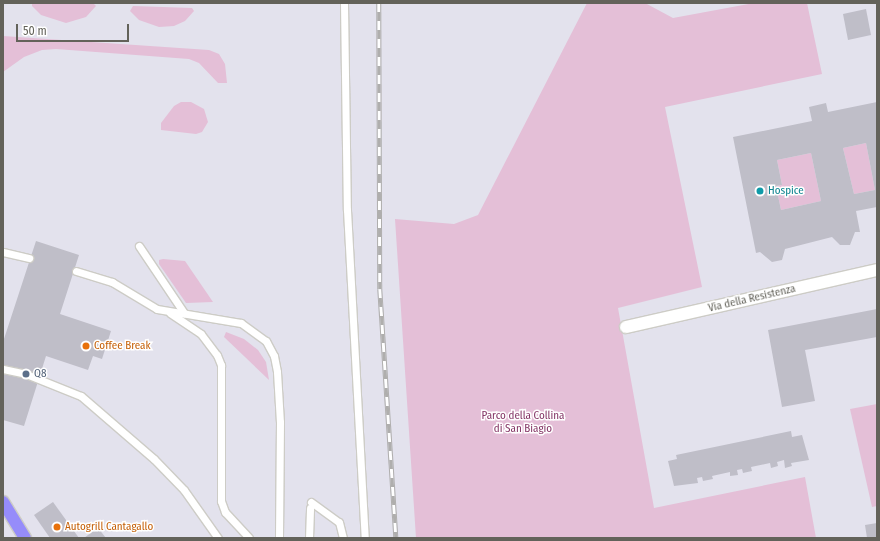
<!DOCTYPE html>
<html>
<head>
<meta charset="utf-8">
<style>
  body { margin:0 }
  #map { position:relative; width:880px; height:541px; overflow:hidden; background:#e3e2ed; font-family:"Fira Sans Condensed",sans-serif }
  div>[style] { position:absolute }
  .green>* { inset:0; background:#e4bfd7 }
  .building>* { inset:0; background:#bfbec8 }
  .roads { filter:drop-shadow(1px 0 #cdccc6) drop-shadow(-1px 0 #cdccc6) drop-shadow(0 1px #cdccc6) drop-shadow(0 -1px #cdccc6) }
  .lane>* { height:7px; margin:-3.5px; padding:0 3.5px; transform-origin:3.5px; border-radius:3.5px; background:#fff }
  .street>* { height:12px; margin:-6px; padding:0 6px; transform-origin:6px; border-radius:6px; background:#fff }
  .highway>* { height:12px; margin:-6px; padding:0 6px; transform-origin:6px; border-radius:6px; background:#968cfa }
  .rail>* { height:4.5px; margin-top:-2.25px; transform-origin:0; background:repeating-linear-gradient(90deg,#fff 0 9px,#afaead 0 18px); box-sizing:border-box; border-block:1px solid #afaead }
  .dots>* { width:11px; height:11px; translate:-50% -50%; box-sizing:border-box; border:2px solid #fff; border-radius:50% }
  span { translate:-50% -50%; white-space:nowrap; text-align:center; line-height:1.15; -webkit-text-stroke:3px #fff; paint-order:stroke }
  .culture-label { font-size:11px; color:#0d838f }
  .left { translate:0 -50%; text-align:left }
  .street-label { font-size:11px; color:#63625a }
  .food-label { font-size:11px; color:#c56008 }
  .service-label { font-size:11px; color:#4e5e75 }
  .park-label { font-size:11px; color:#853767 }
  .frame { position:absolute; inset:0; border:4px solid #63625a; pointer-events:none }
  .scale { position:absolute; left:16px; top:24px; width:113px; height:18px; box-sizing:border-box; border:2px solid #63625a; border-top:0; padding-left:5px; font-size:12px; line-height:14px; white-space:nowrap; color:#63625a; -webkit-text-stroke:3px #fff; paint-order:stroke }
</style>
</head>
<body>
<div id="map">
  <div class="green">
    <div style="clip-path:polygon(32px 3px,93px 3px,96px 6px,86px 17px,66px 23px,41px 15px,32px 6px)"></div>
    <div style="clip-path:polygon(587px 3px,645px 3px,673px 18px,754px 3px,807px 3px,822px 74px,665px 107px,702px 287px,618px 308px,654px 508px,805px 477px,816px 538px,416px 538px,395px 219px,454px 224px,478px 215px)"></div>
    <div style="clip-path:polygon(133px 6px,192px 8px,194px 11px,185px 21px,174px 26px,159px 27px,139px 20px,130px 11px)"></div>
    <div style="clip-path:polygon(3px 36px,209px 50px,219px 54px,225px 64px,227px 83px,218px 83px,199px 63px,189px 59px,56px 49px,42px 50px,24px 57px,3px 72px)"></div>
    <div style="clip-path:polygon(181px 102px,191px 102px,204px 109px,208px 122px,202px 132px,196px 134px,161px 130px,161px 123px,174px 106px)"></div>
    <div style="clip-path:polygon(866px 143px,875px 190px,854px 194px,843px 148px)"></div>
    <div style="clip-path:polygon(811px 153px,821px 201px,781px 210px,776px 186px,782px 185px,777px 160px)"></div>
    <div style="clip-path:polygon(163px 259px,185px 261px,213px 302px,186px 303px,159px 264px,159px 260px)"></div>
    <div style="clip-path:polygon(226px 332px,244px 339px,258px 350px,266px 362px,269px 380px,224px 337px)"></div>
    <div style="clip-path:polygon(877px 404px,877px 506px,872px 507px,850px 409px)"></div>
  </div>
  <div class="building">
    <div style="clip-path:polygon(866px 9px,871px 35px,848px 40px,843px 14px)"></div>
    <div style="clip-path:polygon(evenodd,877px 102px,877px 207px,856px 211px,860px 232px,855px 232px,850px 245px,840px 245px,832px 237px,785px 249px,782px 260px,772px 262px,760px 252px,756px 253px,733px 137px,812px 121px,809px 107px,826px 103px,828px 112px,877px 102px,866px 143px,875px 190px,854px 194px,843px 148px,866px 143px,877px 102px,811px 153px,821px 201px,781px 210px,776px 186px,782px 185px,777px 160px,811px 153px)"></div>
    <div style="clip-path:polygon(36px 241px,79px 255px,60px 314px,111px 331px,102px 359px,93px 356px,88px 370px,46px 356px,24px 426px,3px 420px,3px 342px)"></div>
    <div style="clip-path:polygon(877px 309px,877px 337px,805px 350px,815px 401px,782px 407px,768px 330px)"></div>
    <div style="clip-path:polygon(791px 431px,792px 437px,802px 435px,809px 460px,791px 463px,792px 466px,785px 468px,784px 460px,777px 462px,778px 466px,771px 468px,770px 463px,751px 467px,752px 471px,743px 473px,742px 469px,737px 470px,738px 475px,730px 476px,730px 472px,712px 476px,713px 479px,703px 481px,702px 477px,697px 478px,698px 483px,674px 486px,668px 461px,677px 459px,676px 455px)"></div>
    <div style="clip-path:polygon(53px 502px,79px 538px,50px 538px,34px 515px)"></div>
    <div style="clip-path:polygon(877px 523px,877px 538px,867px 538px,865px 525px)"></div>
    <div style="clip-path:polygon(98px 528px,106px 538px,84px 538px,88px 535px)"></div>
  </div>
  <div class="roads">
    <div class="lane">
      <div style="left:344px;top:3px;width:207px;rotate:89.2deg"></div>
      <div style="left:347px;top:210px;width:328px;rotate:86.9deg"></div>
      <div style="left:139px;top:246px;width:81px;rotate:56.1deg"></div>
      <div style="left:3px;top:252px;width:27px;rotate:13deg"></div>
      <div style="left:76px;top:271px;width:38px;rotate:17deg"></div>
      <div style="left:112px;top:282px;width:52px;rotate:31deg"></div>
      <div style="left:157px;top:309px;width:85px;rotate:9.5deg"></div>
      <div style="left:241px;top:323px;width:31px;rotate:36deg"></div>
      <div style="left:266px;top:341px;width:17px;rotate:62deg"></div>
      <div style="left:274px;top:356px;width:16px;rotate:79deg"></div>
      <div style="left:277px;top:372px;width:50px;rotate:86.6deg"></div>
      <div style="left:280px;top:422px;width:116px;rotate:90.5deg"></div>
      <div style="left:170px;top:313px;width:37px;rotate:34deg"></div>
      <div style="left:201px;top:334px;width:26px;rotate:53deg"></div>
      <div style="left:217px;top:355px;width:11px;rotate:68deg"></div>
      <div style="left:221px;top:365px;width:136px;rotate:90deg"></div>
      <div style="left:221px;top:501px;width:12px;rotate:70deg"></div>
      <div style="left:225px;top:512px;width:35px;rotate:47deg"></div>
      <div style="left:3px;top:369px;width:24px;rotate:12deg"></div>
      <div style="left:26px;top:374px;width:59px;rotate:21.8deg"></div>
      <div style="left:81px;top:396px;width:96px;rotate:40.8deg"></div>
      <div style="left:154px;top:459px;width:43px;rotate:45.9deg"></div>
      <div style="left:184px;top:490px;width:59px;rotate:54.7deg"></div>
      <div style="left:311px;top:502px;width:34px;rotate:36deg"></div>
      <div style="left:339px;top:522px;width:16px;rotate:76deg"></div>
      <div style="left:309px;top:538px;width:30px;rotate:-88deg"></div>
    </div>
    <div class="street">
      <div style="left:626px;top:327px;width:257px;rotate:-12.8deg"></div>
    </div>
    <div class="highway">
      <div style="left:3px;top:502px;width:42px;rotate:58.6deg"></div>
    </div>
  </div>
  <div class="rail">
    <div style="left:379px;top:3px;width:286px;rotate:89.8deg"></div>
    <div style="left:380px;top:289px;width:250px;rotate:86.3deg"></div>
  </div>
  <div class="dots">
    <div style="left:760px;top:191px;background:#0f9aa8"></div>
    <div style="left:86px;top:346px;background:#e8710a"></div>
    <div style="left:26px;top:374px;background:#5c6f8a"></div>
    <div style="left:57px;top:527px;background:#e8710a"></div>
  </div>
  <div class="culture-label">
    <span class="left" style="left:768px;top:191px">Hospice</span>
  </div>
  <div class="street-label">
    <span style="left:752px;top:299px;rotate:-13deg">Via della Resistenza</span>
  </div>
  <div class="food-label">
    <span class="left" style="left:94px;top:346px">Coffee Break</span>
    <span class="left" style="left:65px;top:527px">Autogrill Cantagallo</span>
  </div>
  <div class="service-label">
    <span class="left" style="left:34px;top:374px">Q8</span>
  </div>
  <div class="park-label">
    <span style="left:523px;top:423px">Parco della Collina<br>di San Biagio</span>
  </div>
  <div class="frame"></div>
  <div class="scale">50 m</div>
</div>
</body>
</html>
